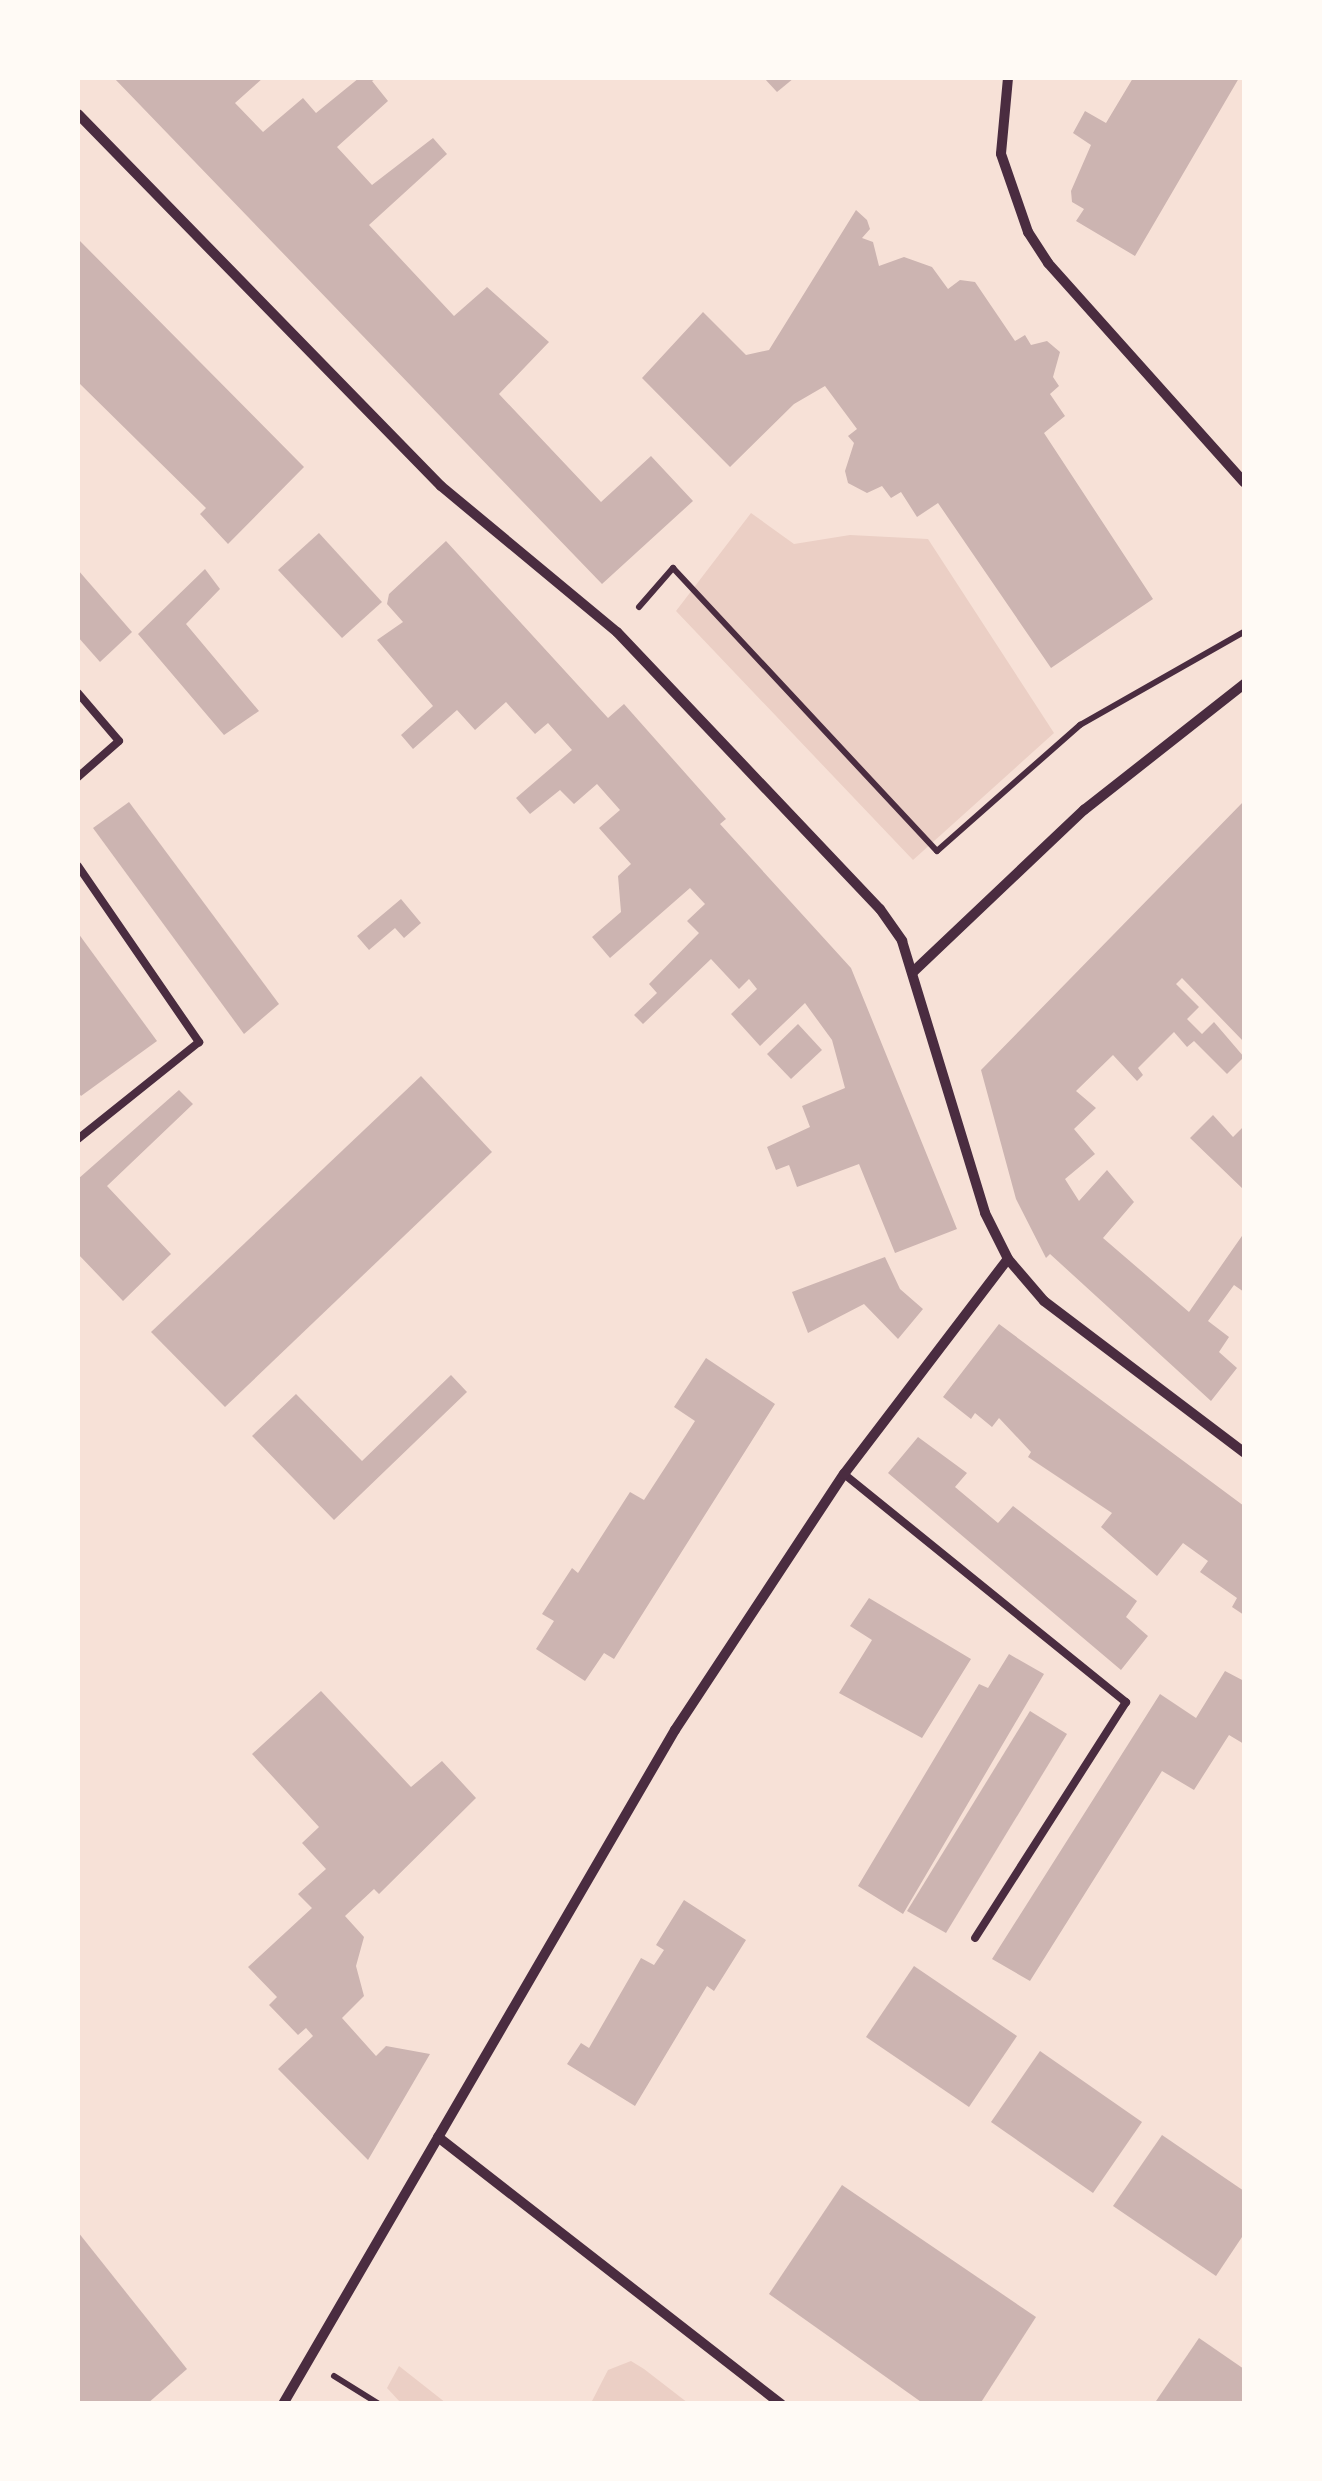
<!DOCTYPE html>
<html>
<head>
<meta charset="utf-8">
<style>
  body { margin:0 }
  #map { position:relative; width:1322px; height:2481px; overflow:hidden; background:#f7e1d7; font-family:Figtree,sans-serif }
  div>[style] { position:absolute }
  .green>* { inset:0; background:#ebcfc5 }
  .building>* { inset:0; background:#ccb4b1 }
  .path>* { height:6px; margin:-3px; padding:0 3px; transform-origin:3px; border-radius:3px; background:#4a2c40 }
  .service>* { height:8px; margin:-4px; padding:0 4px; transform-origin:4px; border-radius:4px; background:#4a2c40 }
  .minor>* { height:10px; margin:-5px; padding:0 5px; transform-origin:5px; border-radius:5px; background:#4a2c40 }
  span { translate:-50% -50%; white-space:nowrap; text-align:center; line-height:1.15; -webkit-text-stroke:9px #fffaf5; paint-order:stroke }
  .frame { position:absolute; inset:0; border:80px solid #fffaf5; pointer-events:none }
</style>
</head>
<body>
<div id="map">
  <div class="green">
    <div style="clip-path:polygon(751px 513px,794px 544px,850px 535px,928px 539px,1054px 733px,913px 860px,676px 611px)"></div>
    <div style="clip-path:polygon(631px 2361px,644px 2369px,688px 2403px,591px 2403px,608px 2370px)"></div>
    <div style="clip-path:polygon(399px 2366px,446px 2403px,401px 2403px,387px 2388px)"></div>
  </div>
  <div class="building">
    <div style="clip-path:polygon(114px 78px,263px 78px,235px 103px,263px 132px,303px 98px,316px 113px,359px 78px,377px 78px,372px 81px,388px 101px,337px 147px,372px 185px,433px 138px,447px 154px,369px 225px,454px 316px,487px 287px,549px 342px,499px 394px,601px 502px,651px 456px,693px 501px,602px 584px)"></div>
    <div style="clip-path:polygon(764px 78px,794px 78px,777px 92px)"></div>
    <div style="clip-path:polygon(1133px 78px,1239px 78px,1135px 256px,1076px 221px,1084px 209px,1072px 202px,1071px 191px,1091px 145px,1073px 133px,1085px 111px,1106px 123px)"></div>
    <div style="clip-path:polygon(856px 210px,867px 220px,870px 229px,862px 238px,873px 242px,879px 266px,904px 257px,932px 267px,948px 289px,960px 280px,975px 282px,1015px 341px,1025px 335px,1031px 345px,1047px 341px,1060px 352px,1053px 377px,1059px 386px,1050px 394px,1065px 416px,1044px 433px,1153px 599px,1051px 668px,938px 503px,917px 517px,901px 492px,891px 498px,882px 486px,867px 493px,848px 483px,845px 471px,854px 443px,848px 436px,857px 429px,825px 386px,794px 404px,730px 467px,642px 378px,703px 312px,746px 355px,769px 350px)"></div>
    <div style="clip-path:polygon(78px 239px,304px 467px,228px 544px,200px 514px,206px 508px,78px 382px)"></div>
    <div style="clip-path:polygon(319px 533px,382px 602px,342px 638px,278px 570px)"></div>
    <div style="clip-path:polygon(446px 541px,608px 718px,624px 704px,726px 819px,720px 824px,851px 968px,957px 1229px,895px 1253px,859px 1164px,797px 1187px,789px 1165px,776px 1170px,767px 1147px,810px 1127px,802px 1106px,845px 1088px,832px 1040px,805px 1003px,760px 1046px,731px 1014px,757px 989px,749px 979px,739px 989px,711px 959px,643px 1024px,634px 1015px,657px 993px,649px 984px,699px 933px,687px 921px,705px 904px,690px 888px,610px 958px,592px 937px,621px 912px,618px 876px,631px 864px,599px 828px,620px 810px,597px 784px,574px 804px,560px 790px,530px 814px,516px 798px,572px 750px,548px 723px,535px 734px,506px 702px,475px 730px,457px 710px,413px 749px,401px 735px,433px 706px,377px 640px,403px 622px,387px 604px,389px 594px)"></div>
    <div style="clip-path:polygon(205px 569px,220px 589px,186px 624px,259px 711px,224px 735px,138px 634px)"></div>
    <div style="clip-path:polygon(78px 570px,132px 632px,100px 662px,78px 637px)"></div>
    <div style="clip-path:polygon(1244px 801px,1244px 1042px,1182px 978px,1176px 984px,1199px 1007px,1187px 1019px,1202px 1034px,1214px 1022px,1244px 1057px,1227px 1074px,1194px 1041px,1187px 1047px,1174px 1032px,1138px 1068px,1143px 1075px,1137px 1081px,1113px 1055px,1076px 1091px,1096px 1108px,1074px 1129px,1095px 1154px,1065px 1179px,1079px 1201px,1107px 1170px,1134px 1202px,1103px 1238px,1189px 1312px,1244px 1233px,1244px 1292px,1234px 1285px,1208px 1321px,1229px 1337px,1219px 1352px,1237px 1368px,1211px 1401px,1050px 1254px,1046px 1258px,1016px 1199px,981px 1070px)"></div>
    <div style="clip-path:polygon(129px 802px,279px 1004px,244px 1034px,93px 828px)"></div>
    <div style="clip-path:polygon(401px 899px,421px 923px,404px 938px,395px 928px,369px 950px,357px 936px)"></div>
    <div style="clip-path:polygon(78px 933px,157px 1041px,81px 1096px,78px 1092px)"></div>
    <div style="clip-path:polygon(798px 1024px,822px 1050px,791px 1079px,767px 1054px)"></div>
    <div style="clip-path:polygon(421px 1076px,492px 1152px,225px 1407px,151px 1332px)"></div>
    <div style="clip-path:polygon(179px 1090px,193px 1104px,107px 1186px,171px 1254px,123px 1301px,78px 1254px,78px 1179px)"></div>
    <div style="clip-path:polygon(1213px 1115px,1233px 1137px,1244px 1126px,1244px 1190px,1190px 1138px)"></div>
    <div style="clip-path:polygon(885px 1257px,900px 1289px,923px 1309px,898px 1339px,864px 1304px,808px 1333px,792px 1292px)"></div>
    <div style="clip-path:polygon(999px 1324px,1244px 1506px,1244px 1615px,1232px 1607px,1237px 1598px,1200px 1572px,1208px 1561px,1183px 1543px,1157px 1576px,1101px 1527px,1112px 1513px,1028px 1457px,1031px 1452px,999px 1418px,992px 1427px,975px 1413px,971px 1419px,943px 1397px)"></div>
    <div style="clip-path:polygon(706px 1358px,775px 1404px,614px 1659px,604px 1653px,585px 1681px,536px 1649px,554px 1621px,542px 1614px,572px 1568px,578px 1573px,630px 1492px,644px 1500px,670px 1460px,695px 1421px,674px 1407px)"></div>
    <div style="clip-path:polygon(451px 1375px,467px 1392px,334px 1520px,252px 1436px,296px 1394px,362px 1461px)"></div>
    <div style="clip-path:polygon(918px 1437px,967px 1473px,955px 1487px,998px 1523px,1013px 1506px,1137px 1601px,1126px 1617px,1148px 1636px,1121px 1670px,888px 1473px)"></div>
    <div style="clip-path:polygon(869px 1598px,971px 1659px,922px 1738px,839px 1693px,872px 1640px,850px 1626px)"></div>
    <div style="clip-path:polygon(1009px 1654px,1044px 1674px,903px 1914px,858px 1886px,979px 1684px,988px 1688px)"></div>
    <div style="clip-path:polygon(1225px 1671px,1244px 1681px,1244px 1744px,1229px 1735px,1194px 1790px,1162px 1771px,1030px 1981px,992px 1959px,1160px 1694px,1196px 1718px)"></div>
    <div style="clip-path:polygon(321px 1691px,411px 1787px,442px 1761px,476px 1798px,379px 1894px,374px 1889px,345px 1916px,364px 1937px,356px 1966px,364px 1996px,342px 2018px,376px 2056px,386px 2046px,430px 2054px,368px 2160px,278px 2069px,313px 2036px,306px 2028px,298px 2035px,269px 2005px,277px 1997px,248px 1967px,312px 1908px,298px 1894px,326px 1869px,302px 1843px,319px 1827px,252px 1754px)"></div>
    <div style="clip-path:polygon(1030px 1711px,1067px 1734px,946px 1933px,907px 1911px)"></div>
    <div style="clip-path:polygon(684px 1900px,746px 1940px,714px 1991px,707px 1986px,635px 2106px,567px 2064px,581px 2043px,589px 2048px,641px 1958px,654px 1965px,664px 1950px,656px 1945px)"></div>
    <div style="clip-path:polygon(914px 1966px,1017px 2036px,969px 2107px,866px 2037px)"></div>
    <div style="clip-path:polygon(1040px 2051px,1142px 2122px,1093px 2193px,991px 2122px)"></div>
    <div style="clip-path:polygon(1162px 2135px,1244px 2191px,1244px 2234px,1216px 2276px,1113px 2206px)"></div>
    <div style="clip-path:polygon(842px 2185px,1036px 2317px,980px 2404px,924px 2404px,769px 2294px)"></div>
    <div style="clip-path:polygon(78px 2232px,187px 2369px,147px 2404px,78px 2404px)"></div>
    <div style="clip-path:polygon(1199px 2338px,1244px 2369px,1244px 2404px,1154px 2404px)"></div>
  </div>
  <div class="path">
    <div style="left:639px;top:607px;width:52px;rotate:-48.9deg"></div>
    <div style="left:673px;top:568px;width:387px;rotate:47deg"></div>
    <div style="left:937px;top:851px;width:191px;rotate:-41.4deg"></div>
    <div style="left:1080px;top:725px;width:189px;rotate:-29.6deg"></div>
    <div style="left:334px;top:2376px;width:53px;rotate:31.9deg"></div>
  </div>
  <div class="service">
    <div style="left:78px;top:693px;width:63px;rotate:49.5deg"></div>
    <div style="left:119px;top:741px;width:55px;rotate:138.7deg"></div>
    <div style="left:78px;top:866px;width:214px;rotate:55.5deg"></div>
    <div style="left:199px;top:1042px;width:155px;rotate:141.3deg"></div>
    <div style="left:844px;top:1474px;width:363px;rotate:39deg"></div>
    <div style="left:1126px;top:1702px;width:280px;rotate:122.6deg"></div>
  </div>
  <div class="minor">
    <div style="left:1008px;top:78px;width:76px;rotate:95.3deg"></div>
    <div style="left:1001px;top:154px;width:83px;rotate:70.9deg"></div>
    <div style="left:1028px;top:232px;width:37px;rotate:57deg"></div>
    <div style="left:1048px;top:263px;width:294px;rotate:48.2deg"></div>
    <div style="left:78px;top:114px;width:520px;rotate:45.7deg"></div>
    <div style="left:441px;top:486px;width:229px;rotate:39.7deg"></div>
    <div style="left:617px;top:632px;width:382px;rotate:46.5deg"></div>
    <div style="left:880px;top:909px;width:39px;rotate:55deg"></div>
    <div style="left:902px;top:941px;width:284px;rotate:73deg"></div>
    <div style="left:985px;top:1213px;width:51px;rotate:63.4deg"></div>
    <div style="left:1008px;top:1259px;width:55px;rotate:49.4deg"></div>
    <div style="left:1044px;top:1301px;width:251px;rotate:37.1deg"></div>
    <div style="left:913px;top:972px;width:236px;rotate:-43.5deg"></div>
    <div style="left:1084px;top:810px;width:204px;rotate:-38.2deg"></div>
    <div style="left:438px;top:2137px;width:435px;rotate:37.9deg"></div>
    <div style="left:283px;top:2404px;width:780px;rotate:-59.82deg"></div>
    <div style="left:675px;top:1730px;width:307px;rotate:-56.6deg"></div>
    <div style="left:844px;top:1474px;width:270px;rotate:-52.7deg"></div>
  </div>
  <div class="frame"></div>
</div>
</body>
</html>
